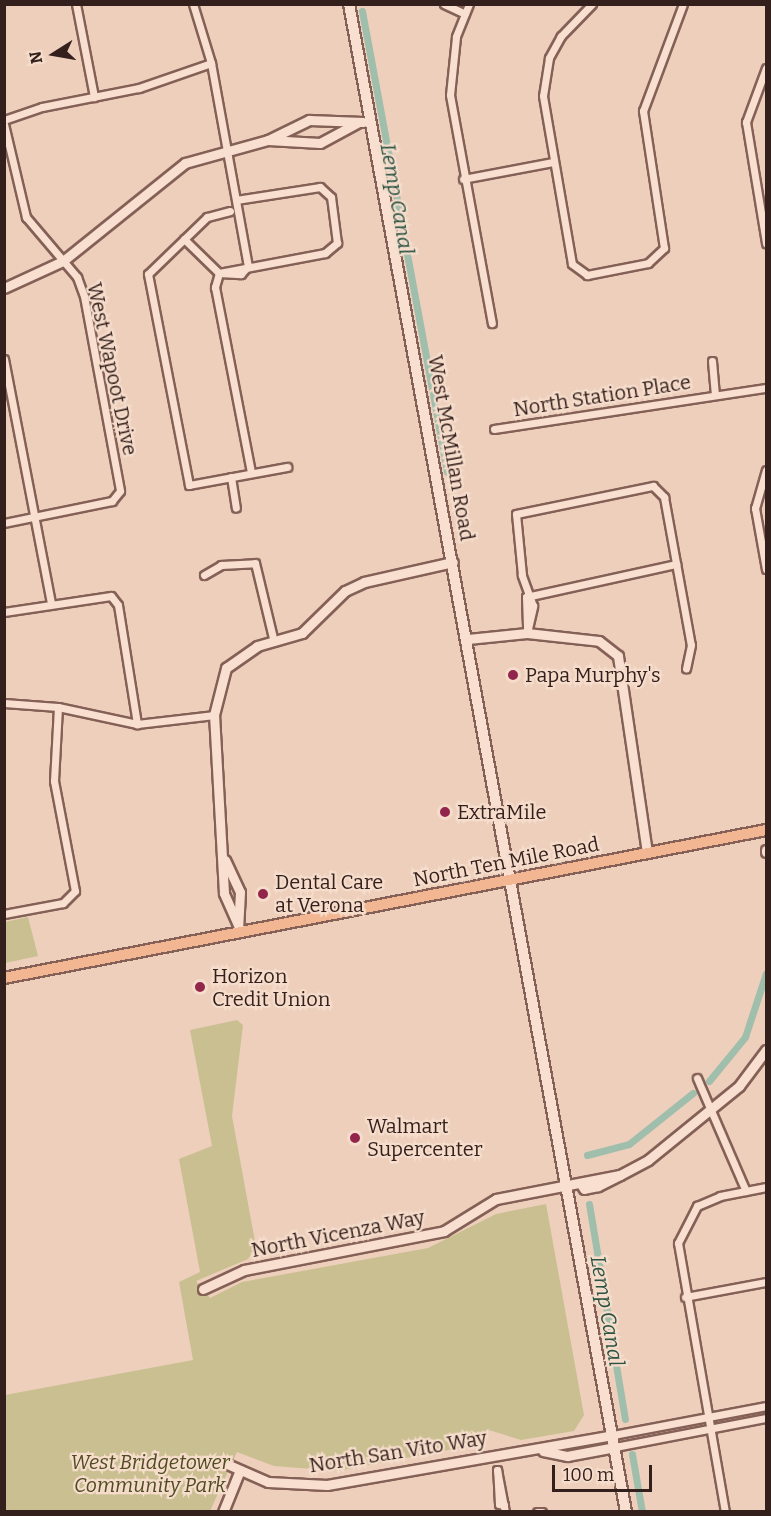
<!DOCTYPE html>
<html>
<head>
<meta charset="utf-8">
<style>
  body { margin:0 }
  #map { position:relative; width:771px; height:1516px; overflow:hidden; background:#edcfbc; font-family:Bitter,serif }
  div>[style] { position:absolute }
  .green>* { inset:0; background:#cabf91 }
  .canal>* { height:7px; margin:-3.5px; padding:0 3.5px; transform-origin:3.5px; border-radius:3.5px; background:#a0beac }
  .roads { filter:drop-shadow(2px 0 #846056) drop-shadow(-2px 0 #846056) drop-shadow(0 2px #846056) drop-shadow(0 -2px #846056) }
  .minor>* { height:7px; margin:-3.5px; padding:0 3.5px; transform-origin:3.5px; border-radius:3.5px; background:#f8dfcf }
  .tertiary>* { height:9px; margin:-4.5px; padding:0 4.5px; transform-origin:4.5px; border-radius:4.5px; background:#f8dfcf }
  .secondary>* { height:10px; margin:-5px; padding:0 5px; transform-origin:5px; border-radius:5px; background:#f8dfcf }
  .primary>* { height:10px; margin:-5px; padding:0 5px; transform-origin:5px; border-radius:5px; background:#f2b692 }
  .dots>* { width:16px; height:16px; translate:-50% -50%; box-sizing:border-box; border:3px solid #f5dccb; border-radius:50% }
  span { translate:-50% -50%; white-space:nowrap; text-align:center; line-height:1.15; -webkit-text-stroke:4.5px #f5dccb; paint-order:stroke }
  .street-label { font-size:20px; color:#331f1b }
  .poi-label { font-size:20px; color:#331f1b }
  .left { translate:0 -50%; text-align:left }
  .park-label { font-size:20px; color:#4f4c21; font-style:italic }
  .water-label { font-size:21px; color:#2a5343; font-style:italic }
  .frame { position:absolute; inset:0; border:6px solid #331f1b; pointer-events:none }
  .north { position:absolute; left:24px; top:24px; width:60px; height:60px; -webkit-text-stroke:4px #f5dccb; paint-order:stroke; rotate:259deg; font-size:16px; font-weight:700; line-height:24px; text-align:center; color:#331f1b }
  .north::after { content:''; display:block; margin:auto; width:21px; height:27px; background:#331f1b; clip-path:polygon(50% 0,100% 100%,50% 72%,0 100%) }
  .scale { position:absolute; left:552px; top:1465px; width:100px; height:27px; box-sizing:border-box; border:3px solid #331f1b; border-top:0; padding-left:8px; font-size:18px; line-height:21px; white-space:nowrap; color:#331f1b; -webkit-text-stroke:4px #f5dccb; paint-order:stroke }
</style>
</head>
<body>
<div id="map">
  <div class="green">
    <div style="clip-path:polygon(28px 917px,38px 956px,5px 963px,5px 922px)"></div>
    <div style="clip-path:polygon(237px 1020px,243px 1025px,232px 1116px,256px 1247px,248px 1259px,196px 1281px,210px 1298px,242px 1282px,428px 1248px,496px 1214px,546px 1204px,584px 1415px,574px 1431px,521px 1440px,489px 1430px,464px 1447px,338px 1471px,274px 1466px,237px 1452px,210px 1511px,5px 1512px,5px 1395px,193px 1360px,179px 1282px,200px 1272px,179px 1159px,212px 1146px,190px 1030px)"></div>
  </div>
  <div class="canal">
    <div style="left:362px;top:11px;width:383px;rotate:79.5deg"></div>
    <div style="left:433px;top:394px;width:79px;rotate:79.8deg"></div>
    <div style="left:709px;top:1081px;width:57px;rotate:-50.7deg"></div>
    <div style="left:745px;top:1037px;width:67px;rotate:-71.8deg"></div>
    <div style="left:587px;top:1155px;width:43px;rotate:-14.7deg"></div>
    <div style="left:629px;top:1144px;width:82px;rotate:-38.6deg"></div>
    <div style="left:589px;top:1204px;width:218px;rotate:80.5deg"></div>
    <div style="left:632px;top:1454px;width:59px;rotate:80.2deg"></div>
  </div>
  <div class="roads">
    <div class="minor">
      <div style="left:76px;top:4px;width:95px;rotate:79deg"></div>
      <div style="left:193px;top:4px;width:62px;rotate:73deg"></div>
      <div style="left:211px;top:63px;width:206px;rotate:79.7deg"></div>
      <div style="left:444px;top:4px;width:23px;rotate:25deg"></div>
      <div style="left:469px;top:4px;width:35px;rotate:112deg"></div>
      <div style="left:456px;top:37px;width:58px;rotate:95.9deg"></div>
      <div style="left:450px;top:95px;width:232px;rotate:79.6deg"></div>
      <div style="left:592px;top:4px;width:45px;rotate:134.1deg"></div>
      <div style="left:561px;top:36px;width:25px;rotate:119deg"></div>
      <div style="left:549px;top:58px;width:38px;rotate:99deg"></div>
      <div style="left:543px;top:96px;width:170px;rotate:80.2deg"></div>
      <div style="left:572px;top:264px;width:19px;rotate:36deg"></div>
      <div style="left:587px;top:275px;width:62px;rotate:-11.1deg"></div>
      <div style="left:648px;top:263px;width:22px;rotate:-43deg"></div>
      <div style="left:664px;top:248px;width:139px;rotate:-98.7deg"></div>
      <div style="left:643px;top:111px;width:114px;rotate:-69.5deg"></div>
      <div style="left:766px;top:68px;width:58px;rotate:110.3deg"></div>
      <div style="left:746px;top:122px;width:123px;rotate:80.6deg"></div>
      <div style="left:4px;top:120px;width:40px;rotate:-18.9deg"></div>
      <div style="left:42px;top:107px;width:99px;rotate:-11.1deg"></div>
      <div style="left:139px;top:88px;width:76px;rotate:-19.1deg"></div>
      <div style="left:4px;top:124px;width:96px;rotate:76.7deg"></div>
      <div style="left:26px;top:217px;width:79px;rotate:49.6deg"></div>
      <div style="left:77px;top:277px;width:20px;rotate:70deg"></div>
      <div style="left:84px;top:296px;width:198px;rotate:79.5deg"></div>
      <div style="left:120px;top:491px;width:13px;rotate:129deg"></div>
      <div style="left:112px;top:501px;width:110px;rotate:168.5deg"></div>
      <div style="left:463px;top:179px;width:92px;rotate:-10.7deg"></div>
      <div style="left:230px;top:211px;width:24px;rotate:165deg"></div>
      <div style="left:207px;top:217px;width:82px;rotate:136deg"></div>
      <div style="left:148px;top:274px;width:215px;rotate:79deg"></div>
      <div style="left:189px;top:485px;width:100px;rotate:-10.4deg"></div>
      <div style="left:184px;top:239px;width:49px;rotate:44.2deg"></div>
      <div style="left:219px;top:273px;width:15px;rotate:106deg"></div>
      <div style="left:215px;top:287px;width:189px;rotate:79deg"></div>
      <div style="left:219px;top:273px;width:108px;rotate:-10.7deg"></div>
      <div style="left:325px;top:253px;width:16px;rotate:-40deg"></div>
      <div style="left:337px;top:243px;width:46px;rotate:-97.4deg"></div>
      <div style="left:331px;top:197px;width:15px;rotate:-138deg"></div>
      <div style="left:320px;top:187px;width:85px;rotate:171.2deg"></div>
      <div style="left:219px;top:273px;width:22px;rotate:3deg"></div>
      <div style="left:241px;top:274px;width:11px;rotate:-49deg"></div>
      <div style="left:4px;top:359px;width:248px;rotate:79.1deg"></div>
      <div style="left:712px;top:361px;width:34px;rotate:85deg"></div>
      <div style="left:494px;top:429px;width:275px;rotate:-8.6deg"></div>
      <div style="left:766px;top:470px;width:40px;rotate:106deg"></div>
      <div style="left:755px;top:508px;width:62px;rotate:79.8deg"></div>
      <div style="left:231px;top:477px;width:31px;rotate:81deg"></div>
      <div style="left:204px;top:575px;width:20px;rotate:-30deg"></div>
      <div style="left:221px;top:565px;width:34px;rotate:-3deg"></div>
      <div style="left:255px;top:563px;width:81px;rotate:76.5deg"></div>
      <div style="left:526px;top:597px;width:36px;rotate:88deg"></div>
      <div style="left:527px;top:633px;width:28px;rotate:-77deg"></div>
      <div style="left:533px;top:606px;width:33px;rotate:-110deg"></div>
      <div style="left:522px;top:575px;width:61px;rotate:-95.6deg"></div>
      <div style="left:516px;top:514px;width:140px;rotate:-11.6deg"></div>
      <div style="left:653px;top:486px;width:16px;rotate:45deg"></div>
      <div style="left:664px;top:497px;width:150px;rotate:79.7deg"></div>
      <div style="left:691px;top:645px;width:24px;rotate:102deg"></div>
      <div style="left:526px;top:597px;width:154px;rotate:-12.4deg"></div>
      <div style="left:4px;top:612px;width:108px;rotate:-8.5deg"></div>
      <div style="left:111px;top:596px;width:11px;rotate:52deg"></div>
      <div style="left:118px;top:605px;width:121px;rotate:80.9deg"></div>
      <div style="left:4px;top:703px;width:54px;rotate:4.2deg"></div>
      <div style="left:58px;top:707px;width:81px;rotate:12.1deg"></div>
      <div style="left:137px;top:724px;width:78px;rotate:-6.7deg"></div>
      <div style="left:4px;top:914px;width:60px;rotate:-10.6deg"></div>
      <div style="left:63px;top:903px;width:17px;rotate:-45deg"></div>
      <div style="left:75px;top:891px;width:112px;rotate:-100.8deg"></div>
      <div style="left:54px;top:781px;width:74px;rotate:-86.9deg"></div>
      <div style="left:697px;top:1078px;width:123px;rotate:66.6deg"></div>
      <div style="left:685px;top:1297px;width:82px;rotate:-10.5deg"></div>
      <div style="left:613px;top:1435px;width:156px;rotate:-10.7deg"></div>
      <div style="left:615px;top:1447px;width:154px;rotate:-10.9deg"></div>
      <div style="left:504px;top:1505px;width:5px;rotate:-169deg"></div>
      <div style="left:499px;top:1504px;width:34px;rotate:-93deg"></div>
      <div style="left:497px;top:1470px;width:43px;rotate:79.2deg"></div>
      <div style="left:537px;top:1512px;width:5px"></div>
      <div style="left:725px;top:1512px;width:273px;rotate:-99.9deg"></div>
      <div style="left:678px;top:1243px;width:42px;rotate:-62.8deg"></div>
      <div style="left:697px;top:1206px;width:25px;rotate:-23deg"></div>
      <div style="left:720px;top:1196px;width:47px;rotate:-11.1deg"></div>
    </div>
    <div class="tertiary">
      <div style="left:268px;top:140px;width:46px;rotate:-26deg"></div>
      <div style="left:309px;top:120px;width:54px;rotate:2.1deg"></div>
      <div style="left:4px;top:288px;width:65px;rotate:-24.6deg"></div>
      <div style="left:63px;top:261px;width:156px;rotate:-38.8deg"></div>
      <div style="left:185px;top:163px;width:86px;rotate:-15.5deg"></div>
      <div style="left:268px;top:140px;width:52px;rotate:3.3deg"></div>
      <div style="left:320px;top:143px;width:44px;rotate:-28.3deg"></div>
      <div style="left:468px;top:639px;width:59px;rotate:-5.8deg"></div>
      <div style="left:527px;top:633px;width:72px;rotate:6.3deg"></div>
      <div style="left:599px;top:641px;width:24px;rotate:38deg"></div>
      <div style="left:618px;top:656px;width:199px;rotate:81.6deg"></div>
      <div style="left:766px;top:850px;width:2px;rotate:90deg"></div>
      <div style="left:225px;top:860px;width:35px;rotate:65deg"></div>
      <div style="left:240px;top:892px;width:33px;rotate:93deg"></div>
      <div style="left:238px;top:925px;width:35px;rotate:-114deg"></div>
      <div style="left:224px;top:893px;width:178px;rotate:-93.2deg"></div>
      <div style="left:214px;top:715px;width:49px;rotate:-75.7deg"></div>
      <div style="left:226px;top:668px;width:38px;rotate:-35deg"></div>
      <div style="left:257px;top:646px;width:47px;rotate:-16.1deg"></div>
      <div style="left:302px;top:633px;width:60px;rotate:-44.3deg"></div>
      <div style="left:345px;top:591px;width:21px;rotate:-25deg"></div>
      <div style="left:364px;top:582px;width:91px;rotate:-12.7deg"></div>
      <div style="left:620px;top:1175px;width:32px;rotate:-28deg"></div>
      <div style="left:648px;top:1160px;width:117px;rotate:-39.1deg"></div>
      <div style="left:739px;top:1086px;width:45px;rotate:-53.1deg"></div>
      <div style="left:203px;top:1289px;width:45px;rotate:-24.9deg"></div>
      <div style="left:244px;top:1270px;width:204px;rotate:-11deg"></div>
      <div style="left:444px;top:1231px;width:61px;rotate:-31.6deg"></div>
      <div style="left:496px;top:1199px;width:126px;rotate:-11deg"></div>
      <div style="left:620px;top:1175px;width:25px;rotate:153deg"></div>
      <div style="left:598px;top:1186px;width:14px;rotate:168deg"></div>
      <div style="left:584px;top:1189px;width:6px;rotate:-121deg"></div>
      <div style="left:543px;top:1451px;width:25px;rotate:12deg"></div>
      <div style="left:567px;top:1456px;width:49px;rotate:-10.6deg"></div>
      <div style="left:227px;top:1464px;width:45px;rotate:23.7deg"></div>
      <div style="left:268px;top:1482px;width:59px;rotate:2.9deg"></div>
      <div style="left:327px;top:1485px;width:290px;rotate:-9.9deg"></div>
      <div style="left:223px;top:1512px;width:45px;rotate:-68deg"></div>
    </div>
    <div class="secondary">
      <div style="left:349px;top:4px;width:1533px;rotate:79.59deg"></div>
    </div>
    <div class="primary">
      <div style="left:4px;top:978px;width:776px;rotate:-10.99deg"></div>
    </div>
  </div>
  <div class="dots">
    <div style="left:513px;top:675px;background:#92264a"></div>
    <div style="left:445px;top:812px;background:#92264a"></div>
    <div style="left:263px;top:894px;background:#92264a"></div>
    <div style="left:200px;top:987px;background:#92264a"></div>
    <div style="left:355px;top:1138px;background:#92264a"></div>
  </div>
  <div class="street-label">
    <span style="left:112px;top:369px;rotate:78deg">West Wapoot Drive</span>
    <span style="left:602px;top:396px;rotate:-9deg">North Station Place</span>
    <span style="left:451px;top:448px;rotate:80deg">West McMillan Road</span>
    <span style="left:506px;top:862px;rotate:-11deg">North Ten Mile Road</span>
    <span style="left:338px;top:1234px;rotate:-11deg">North Vicenza Way</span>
    <span style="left:398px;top:1452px;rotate:-9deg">North San Vito Way</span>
  </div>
  <div class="poi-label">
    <span class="left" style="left:525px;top:675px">Papa Murphy's</span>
    <span class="left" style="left:457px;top:812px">ExtraMile</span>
    <span class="left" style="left:275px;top:894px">Dental Care<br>at Verona</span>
    <span class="left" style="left:212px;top:988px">Horizon<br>Credit Union</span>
    <span class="left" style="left:367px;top:1138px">Walmart<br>Supercenter</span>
  </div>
  <div class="park-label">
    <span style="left:150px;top:1474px">West Bridgetower<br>Community Park</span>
  </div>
  <div class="water-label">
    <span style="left:397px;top:199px;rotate:80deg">Lemp Canal</span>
    <span style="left:607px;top:1311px;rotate:80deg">Lemp Canal</span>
  </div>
  <div class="frame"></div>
  <div class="north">N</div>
  <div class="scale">100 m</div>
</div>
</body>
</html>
